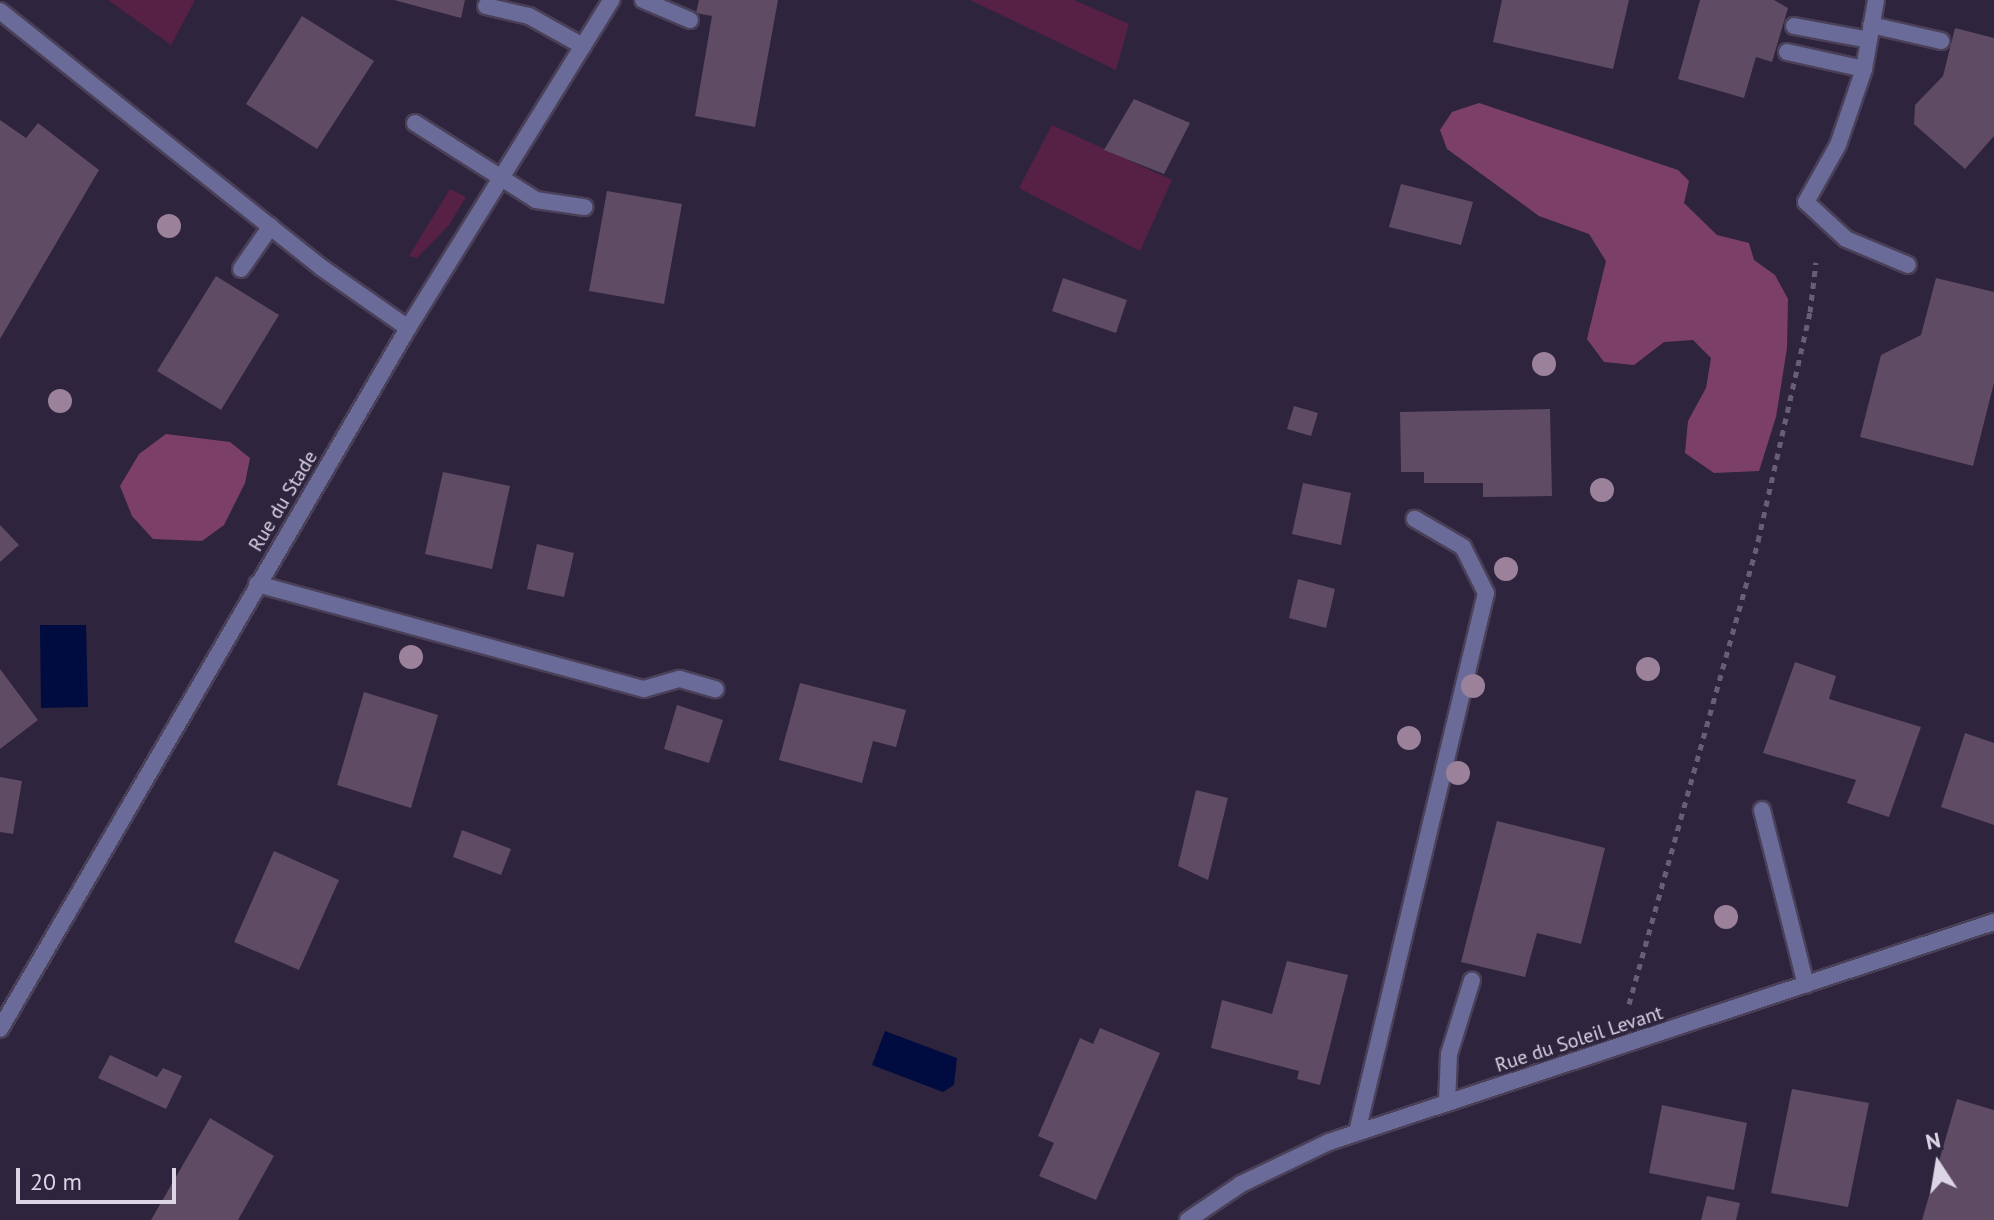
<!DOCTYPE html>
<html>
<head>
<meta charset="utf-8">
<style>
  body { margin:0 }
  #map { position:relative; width:1994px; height:1220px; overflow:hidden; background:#2e243d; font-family:"PT Sans",sans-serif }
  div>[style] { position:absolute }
  .green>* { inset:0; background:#572146 }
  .forest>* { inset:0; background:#7c4068 }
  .water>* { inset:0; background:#000c3f }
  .building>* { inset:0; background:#5f4b63 }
  .path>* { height:5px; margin-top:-2.5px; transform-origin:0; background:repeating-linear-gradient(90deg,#675f75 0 6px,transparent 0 12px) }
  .roads { filter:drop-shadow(2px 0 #4a4058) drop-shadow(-2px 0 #4a4058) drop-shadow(0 2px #4a4058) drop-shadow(0 -2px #4a4058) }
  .service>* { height:16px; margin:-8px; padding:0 8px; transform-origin:8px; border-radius:8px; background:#6a6b99 }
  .minor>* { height:16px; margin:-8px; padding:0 8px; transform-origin:8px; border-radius:8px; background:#6a6b99 }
  .trees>* { width:24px; height:24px; margin:-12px; border-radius:50%; background:#9b829a }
  span { translate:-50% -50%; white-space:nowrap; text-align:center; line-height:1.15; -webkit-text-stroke:7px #2e243d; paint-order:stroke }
  .street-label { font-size:20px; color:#dbd5e5 }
  .north { position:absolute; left:1898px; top:1124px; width:80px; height:80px; -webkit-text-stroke:6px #2e243d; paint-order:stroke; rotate:348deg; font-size:22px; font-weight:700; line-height:32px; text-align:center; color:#dbd5e5 }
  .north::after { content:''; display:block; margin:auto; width:28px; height:36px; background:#dbd5e5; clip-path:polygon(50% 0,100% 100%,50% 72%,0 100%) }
  .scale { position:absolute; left:16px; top:1168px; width:160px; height:36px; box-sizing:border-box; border:4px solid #dbd5e5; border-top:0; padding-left:10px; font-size:24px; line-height:28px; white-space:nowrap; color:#dbd5e5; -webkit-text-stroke:6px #2e243d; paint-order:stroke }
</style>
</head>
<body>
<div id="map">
  <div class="green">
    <div style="clip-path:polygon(108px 0,195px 0,171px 45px)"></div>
    <div style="clip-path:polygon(970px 0,1074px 0,1129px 24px,1116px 70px)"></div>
    <div style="clip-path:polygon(1052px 125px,1172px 180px,1140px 251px,1019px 188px)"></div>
    <div style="clip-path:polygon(450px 189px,466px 197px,449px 225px,417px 258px,409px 256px)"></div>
  </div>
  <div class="forest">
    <div style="clip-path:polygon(1479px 103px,1678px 170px,1689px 181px,1684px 203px,1717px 235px,1749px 243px,1754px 260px,1775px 275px,1788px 299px,1787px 348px,1776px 417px,1759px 471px,1714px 473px,1685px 453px,1688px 421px,1706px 388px,1711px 358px,1693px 340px,1664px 342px,1634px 365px,1604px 362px,1587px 339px,1606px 261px,1589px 234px,1539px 216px,1447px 149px,1440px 130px,1452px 112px)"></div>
    <div style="clip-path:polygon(166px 434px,230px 442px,250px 458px,245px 483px,224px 525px,202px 541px,153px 539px,132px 516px,120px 486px,139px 454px)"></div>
  </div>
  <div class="water">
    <div style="clip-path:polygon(40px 625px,86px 625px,88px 707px,41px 708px)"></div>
    <div style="clip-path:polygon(885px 1031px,957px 1058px,954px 1085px,943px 1092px,872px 1065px)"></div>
  </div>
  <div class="building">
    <div style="clip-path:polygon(394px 0,465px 0,461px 18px)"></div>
    <div style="clip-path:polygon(699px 0,778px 0,755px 127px,695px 116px,712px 16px,696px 13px)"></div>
    <div style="clip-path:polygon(1502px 0,1629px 0,1613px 69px,1493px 42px)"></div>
    <div style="clip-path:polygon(1700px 0,1774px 0,1788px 8px,1772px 62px,1756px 57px,1744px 98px,1678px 79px)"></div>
    <div style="clip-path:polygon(302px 16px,374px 61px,317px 149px,246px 104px)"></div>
    <div style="clip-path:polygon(1955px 28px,1994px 38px,1994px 136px,1965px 169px,1914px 124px,1915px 105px,1943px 76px)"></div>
    <div style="clip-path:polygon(1134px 99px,1190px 123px,1164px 174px,1104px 150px)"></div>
    <div style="clip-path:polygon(0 120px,26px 138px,38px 123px,99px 170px,0 339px)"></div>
    <div style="clip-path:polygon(1401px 184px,1473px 202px,1461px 245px,1389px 227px)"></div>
    <div style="clip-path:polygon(607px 191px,682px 204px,664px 304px,589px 291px)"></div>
    <div style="clip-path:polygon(216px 276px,279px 315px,221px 410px,157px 371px)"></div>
    <div style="clip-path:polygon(1063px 278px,1127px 300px,1116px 333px,1052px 311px)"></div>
    <div style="clip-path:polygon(1936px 278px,1994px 292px,1994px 383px,1973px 466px,1860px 437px,1881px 355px,1921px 335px)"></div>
    <div style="clip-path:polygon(1294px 406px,1318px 413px,1311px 436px,1287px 429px)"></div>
    <div style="clip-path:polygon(1550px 409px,1552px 496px,1483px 497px,1483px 483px,1424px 483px,1424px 472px,1401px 472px,1400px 412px)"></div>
    <div style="clip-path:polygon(443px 472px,510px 486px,492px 569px,425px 554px)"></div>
    <div style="clip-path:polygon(1303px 483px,1351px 493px,1341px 545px,1292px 534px)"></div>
    <div style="clip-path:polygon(0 525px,19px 545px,0 562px)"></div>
    <div style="clip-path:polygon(537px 544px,574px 553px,564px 597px,527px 589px)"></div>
    <div style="clip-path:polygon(1298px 579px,1335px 589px,1326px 628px,1289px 618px)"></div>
    <div style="clip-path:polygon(1795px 662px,1836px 676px,1829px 699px,1921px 727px,1889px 817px,1847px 803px,1856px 780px,1763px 753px)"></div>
    <div style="clip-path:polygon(0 669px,38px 720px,0 749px)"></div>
    <div style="clip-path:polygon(800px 683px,906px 710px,896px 747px,873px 741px,862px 783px,779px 760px)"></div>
    <div style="clip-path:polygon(364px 692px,438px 715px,411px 808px,337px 785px)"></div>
    <div style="clip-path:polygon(677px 705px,723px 720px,709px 763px,664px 749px)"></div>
    <div style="clip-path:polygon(1965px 733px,1994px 743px,1994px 825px,1941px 807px)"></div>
    <div style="clip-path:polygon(0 777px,22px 781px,13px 834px,0 832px)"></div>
    <div style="clip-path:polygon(1196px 790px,1228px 798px,1208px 880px,1178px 866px)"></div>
    <div style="clip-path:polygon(1497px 821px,1605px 848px,1581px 944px,1537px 933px,1525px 977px,1461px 962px)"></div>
    <div style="clip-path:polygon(462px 830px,511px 849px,501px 875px,453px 857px)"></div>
    <div style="clip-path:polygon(274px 851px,339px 880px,299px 970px,234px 942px)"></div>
    <div style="clip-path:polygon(1287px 961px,1348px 975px,1320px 1085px,1297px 1079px,1299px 1071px,1211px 1048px,1222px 1000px,1272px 1014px)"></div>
    <div style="clip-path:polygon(1100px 1028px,1160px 1053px,1096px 1200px,1039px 1176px,1054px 1143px,1038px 1136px,1080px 1038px,1093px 1044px)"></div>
    <div style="clip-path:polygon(110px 1055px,157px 1077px,163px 1068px,182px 1076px,166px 1109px,98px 1078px)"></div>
    <div style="clip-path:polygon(1792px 1089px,1869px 1103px,1848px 1207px,1771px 1193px)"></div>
    <div style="clip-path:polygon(1957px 1099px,1994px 1110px,1994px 1220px,1922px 1220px)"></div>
    <div style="clip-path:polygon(1662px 1105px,1747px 1123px,1734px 1190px,1649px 1173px)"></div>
    <div style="clip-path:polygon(210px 1118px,274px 1156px,238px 1220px,151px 1220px)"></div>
    <div style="clip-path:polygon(1707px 1196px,1740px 1203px,1736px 1220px,1701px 1220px)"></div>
  </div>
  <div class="path">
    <div style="left:1629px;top:1004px;width:481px;rotate:-74.4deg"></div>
    <div style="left:1758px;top:541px;width:235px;rotate:-77.2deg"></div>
    <div style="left:1810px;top:312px;width:50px;rotate:-83.2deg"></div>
  </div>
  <div class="roads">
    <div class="service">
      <div style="left:643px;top:0;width:51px;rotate:23.1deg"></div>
      <div style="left:486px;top:6px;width:44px;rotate:13.1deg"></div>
      <div style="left:529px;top:16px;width:62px;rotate:29.1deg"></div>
      <div style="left:1871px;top:25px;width:72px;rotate:12.9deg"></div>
      <div style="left:1794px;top:26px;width:76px;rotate:10.6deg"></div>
      <div style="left:1787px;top:52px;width:79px;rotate:12.4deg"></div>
      <div style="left:415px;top:123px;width:143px;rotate:32.5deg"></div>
      <div style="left:536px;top:200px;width:49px;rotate:8.3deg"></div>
      <div style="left:1806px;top:202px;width:54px;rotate:42.8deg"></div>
      <div style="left:1846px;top:239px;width:67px;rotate:22.8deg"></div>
      <div style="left:241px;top:269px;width:52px;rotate:-55.1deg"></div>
      <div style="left:257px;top:584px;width:401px;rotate:15.2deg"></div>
      <div style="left:644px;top:689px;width:37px;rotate:-16deg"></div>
      <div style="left:680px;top:679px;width:37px;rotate:16deg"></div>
      <div style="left:1762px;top:810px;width:180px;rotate:75.9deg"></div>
      <div style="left:1447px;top:1103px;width:49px;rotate:-87.7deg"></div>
      <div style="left:1449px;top:1054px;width:77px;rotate:-72.7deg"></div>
      <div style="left:1357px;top:1132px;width:554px;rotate:-76.54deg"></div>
      <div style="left:1486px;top:593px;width:51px;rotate:-116.6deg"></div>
      <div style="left:1463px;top:547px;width:56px;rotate:-149.7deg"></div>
    </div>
    <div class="minor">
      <div style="left:0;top:11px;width:412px;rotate:38.6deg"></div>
      <div style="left:322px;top:268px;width:105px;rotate:34.9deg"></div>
      <div style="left:1806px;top:202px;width:65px;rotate:-60.7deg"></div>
      <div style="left:1838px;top:145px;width:80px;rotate:-71.1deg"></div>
      <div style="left:1864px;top:69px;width:70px;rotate:-80.1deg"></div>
      <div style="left:0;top:1029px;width:811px;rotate:-59.8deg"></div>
      <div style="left:408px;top:328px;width:386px;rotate:-58.2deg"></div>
      <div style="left:1188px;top:1220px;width:64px;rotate:-34.2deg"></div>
      <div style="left:1241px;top:1184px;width:98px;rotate:-25.5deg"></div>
      <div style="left:1329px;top:1142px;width:700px;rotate:-18.31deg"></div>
    </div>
  </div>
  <div class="trees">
    <div style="left:169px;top:226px"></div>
    <div style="left:1544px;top:364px"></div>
    <div style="left:60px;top:401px"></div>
    <div style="left:1602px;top:490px"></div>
    <div style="left:1506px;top:569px"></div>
    <div style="left:411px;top:657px"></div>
    <div style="left:1648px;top:669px"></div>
    <div style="left:1473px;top:686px"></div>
    <div style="left:1409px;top:738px"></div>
    <div style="left:1458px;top:773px"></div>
    <div style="left:1726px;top:917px"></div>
  </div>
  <div class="street-label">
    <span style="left:283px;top:501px;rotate:-59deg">Rue du Stade</span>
    <span style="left:1579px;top:1039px;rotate:-18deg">Rue du Soleil Levant</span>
  </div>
  <div class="north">N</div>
  <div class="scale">20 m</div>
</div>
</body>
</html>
